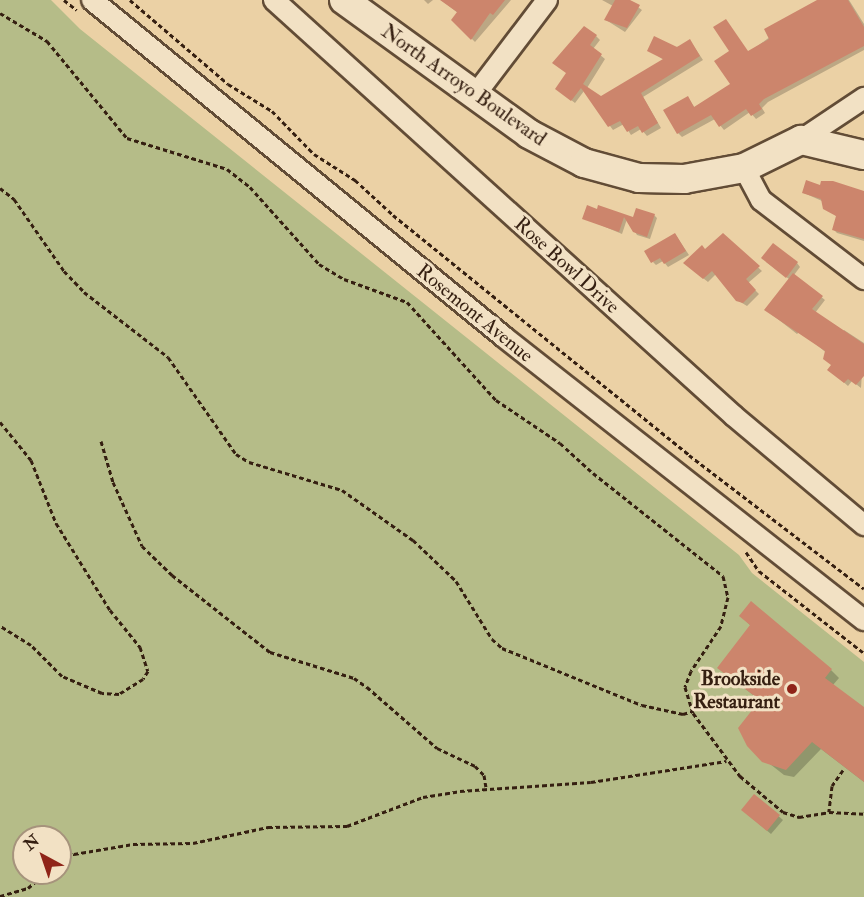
<!DOCTYPE html>
<html>
<head>
<meta charset="utf-8">
<style>
  body { margin:0 }
  #map { position:relative; width:864px; height:897px; overflow:hidden; background:#ebd1a5; font-family:"IM FELL Double Pica",serif }
  div>[style] { position:absolute }
  .green>* { inset:0; background:#b5bc88 }
  .shadow>* { inset:0; background:#0003 }
  .building>* { inset:0; background:#cc856c }
  .path>* { height:3px; margin-top:-1.5px; transform-origin:0; background:repeating-linear-gradient(90deg,#351f11 0 4.5px,transparent 0 7.5px) }
  .roads { filter:drop-shadow(2px 0 #624c36) drop-shadow(-2px 0 #624c36) drop-shadow(0 2px #624c36) drop-shadow(0 -2px #624c36) }
  .street>* { height:20px; margin:-10px; padding:0 10px; transform-origin:10px; border-radius:10px; background:#f2e1c4 }
  .secondary>* { height:28px; margin:-14px; padding:0 14px; transform-origin:14px; border-radius:14px; background:#f2e1c4 }
  .dots>* { width:16px; height:16px; translate:-50% -50%; box-sizing:border-box; border:3px solid #f2e1c4; border-radius:50% }
  span { translate:-50% -50%; white-space:nowrap; text-align:center; line-height:1.15; -webkit-text-stroke:6px #f2e1c4; paint-order:stroke }
  .street-label { font-size:20px; color:#351f11 }
  .poi-label { font-size:20px; color:#351f11; font-weight:700 }
  .right { translate:-100% -50%; text-align:right }
  .north { position:absolute; left:12px; top:825px; width:60px; height:60px; box-sizing:border-box; background:#f2e1c4; border:2px solid #a6937c; border-radius:50%; rotate:320deg; font-size:16px; font-weight:700; line-height:24px; text-align:center; color:#351f11 }
  .north::after { content:''; display:block; margin:auto; width:21px; height:27px; background:#8f2418; clip-path:polygon(50% 0,100% 100%,50% 72%,0 100%) }
</style>
</head>
<body>
<div id="map">
  <div class="green">
    <div style="clip-path:polygon(evenodd,0 0,51px 0,80px 29px,739px 555px,752px 573px,864px 662px,864px 897px,0 897px,0 0,24px 837px,60px 837px,60px 873px,24px 873px,24px 837px)"></div>
  </div>
  <div class="shadow">
    <div style="clip-path:polygon(424px 0,433px 0,428px 4px)"></div>
    <div style="clip-path:polygon(441px 0,511px 0,475px 42px,453px 20px,458px 13px)"></div>
    <div style="clip-path:polygon(602px 0,628px 0,642px 10px,625px 32px,606px 20px,613px 6px)"></div>
    <div style="clip-path:polygon(820px 0,849px 0,864px 24px,864px 50px,768px 102px,762px 108px,765px 113px,756px 119px,750px 112px,724px 130px,715px 119px,682px 137px,678px 133px,688px 98px,695px 108px,732px 85px,748px 53px)"></div>
    <div style="clip-path:polygon(596px 36px,600px 40px,593px 49px,605px 59px,587px 88px,601px 98px,664px 60px,649px 50px,693px 45px,703px 60px,643px 97px,661px 128px,647px 136px,641px 129px,631px 135px,624px 124px,613px 130px,584px 91px,575px 103px,557px 89px)"></div>
    <div style="clip-path:polygon(821px 187px,864px 192px,864px 241px,837px 233px,833px 229px,837px 217px,822px 201px,804px 193px)"></div>
    <div style="clip-path:polygon(598px 211px,634px 219px,654px 215px,657px 218px,650px 239px,637px 235px,627px 219px,622px 234px,584px 218px)"></div>
    <div style="clip-path:polygon(675px 234px,689px 255px,668px 267px,663px 261px,656px 265px,653px 262px)"></div>
    <div style="clip-path:polygon(723px 235px,762px 271px,748px 283px,759px 294px,747px 306px,737px 300px,716px 274px,708px 282px,689px 267px)"></div>
    <div style="clip-path:polygon(766px 262px,797px 263px,800px 267px,794px 275px,825px 300px,815px 313px,841px 333px,844px 330px,864px 343px,861px 388px,852px 381px,848px 386px,833px 373px,829px 355px,800px 331px,797px 334px,770px 313px,789px 279px)"></div>
    <div style="clip-path:polygon(741px 616px,831px 670px,839px 678px,833px 685px,864px 709px,864px 782px,821px 749px,794px 777px,784px 775px,756px 753px,761px 701px,727px 675px,751px 626px)"></div>
    <div style="clip-path:polygon(755px 796px,783px 820px,771px 834px,747px 814px)"></div>
  </div>
  <div class="building">
    <div style="clip-path:polygon(440px 0,505px 0,493px 15px,490px 13px,471px 40px,451px 20px,457px 12px)"></div>
    <div style="clip-path:polygon(615px 0,630px 0,640px 5px,627px 28px,604px 20px)"></div>
    <div style="clip-path:polygon(817px 0,848px 0,864px 27px,864px 46px,764px 99px,759px 104px,762px 109px,751px 116px,746px 109px,719px 127px,711px 115px,677px 134px,663px 110px,688px 96px,694px 107px,730px 84px,714px 61px,729px 51px,713px 27px,726px 19px,748px 51px,769px 39px,764px 29px)"></div>
    <div style="clip-path:polygon(584px 26px,597px 35px,590px 45px,602px 54px,583px 84px,601px 96px,663px 59px,647px 51px,654px 36px,677px 47px,690px 39px,700px 56px,641px 93px,658px 123px,642px 133px,638px 126px,627px 132px,620px 121px,608px 127px,581px 88px,571px 101px,555px 89px,566px 73px,552px 63px)"></div>
    <div style="clip-path:polygon(806px 180px,820px 185px,821px 181px,833px 181px,864px 191px,864px 239px,832px 230px,836px 216px,823px 209px,821px 199px,802px 193px)"></div>
    <div style="clip-path:polygon(587px 205px,597px 209px,598px 205px,633px 217px,636px 208px,655px 214px,647px 237px,633px 232px,624px 217px,619px 232px,582px 219px)"></div>
    <div style="clip-path:polygon(675px 233px,686px 251px,664px 264px,660px 258px,651px 263px,644px 251px)"></div>
    <div style="clip-path:polygon(723px 233px,760px 266px,746px 279px,756px 290px,743px 303px,736px 301px,712px 271px,703px 279px,683px 263px,702px 245px,705px 249px)"></div>
    <div style="clip-path:polygon(773px 243px,798px 262px,786px 278px,761px 258px)"></div>
    <div style="clip-path:polygon(793px 273px,823px 296px,812px 309px,864px 344px,864px 376px,856px 385px,848px 379px,844px 383px,827px 370px,831px 365px,823px 359px,825px 351px,764px 310px)"></div>
    <div style="clip-path:polygon(751px 601px,832px 669px,825px 678px,864px 707px,864px 782px,812px 742px,786px 770px,762px 762px,747px 746px,738px 728px,760px 700px,717px 668px,750px 625px,739px 616px)"></div>
    <div style="clip-path:polygon(754px 794px,780px 815px,767px 831px,741px 810px)"></div>
  </div>
  <div class="path">
    <div style="left:64px;top:0;width:16px;rotate:38deg"></div>
    <div style="left:130px;top:0;width:129px;rotate:40.6deg"></div>
    <div style="left:228px;top:84px;width:52px;rotate:31.5deg"></div>
    <div style="left:272px;top:111px;width:60px;rotate:45.7deg"></div>
    <div style="left:314px;top:154px;width:49px;rotate:32.4deg"></div>
    <div style="left:355px;top:180px;width:52px;rotate:42.6deg"></div>
    <div style="left:393px;top:215px;width:381px;rotate:39deg"></div>
    <div style="left:689px;top:455px;width:220px;rotate:37.4deg"></div>
    <div style="left:0;top:13px;width:55px;rotate:30.8deg"></div>
    <div style="left:47px;top:41px;width:126px;rotate:50.5deg"></div>
    <div style="left:127px;top:138px;width:105px;rotate:17.2deg"></div>
    <div style="left:227px;top:169px;width:29px;rotate:38deg"></div>
    <div style="left:250px;top:187px;width:103px;rotate:48.1deg"></div>
    <div style="left:319px;top:264px;width:29px;rotate:31deg"></div>
    <div style="left:344px;top:279px;width:67px;rotate:20.1deg"></div>
    <div style="left:407px;top:302px;width:132px;rotate:47.8deg"></div>
    <div style="left:496px;top:400px;width:77px;rotate:33.9deg"></div>
    <div style="left:560px;top:443px;width:45px;rotate:42.3deg"></div>
    <div style="left:593px;top:473px;width:166px;rotate:38.4deg"></div>
    <div style="left:723px;top:576px;width:22px;rotate:77deg"></div>
    <div style="left:728px;top:597px;width:30px;rotate:104deg"></div>
    <div style="left:721px;top:626px;width:54px;rotate:123.7deg"></div>
    <div style="left:691px;top:671px;width:17px;rotate:111deg"></div>
    <div style="left:685px;top:687px;width:27px;rotate:73deg"></div>
    <div style="left:693px;top:713px;width:79px;rotate:53.3deg"></div>
    <div style="left:740px;top:776px;width:56px;rotate:39.9deg"></div>
    <div style="left:783px;top:812px;width:17px;rotate:17deg"></div>
    <div style="left:799px;top:817px;width:30px;rotate:-9deg"></div>
    <div style="left:0;top:188px;width:18px;rotate:38deg"></div>
    <div style="left:14px;top:199px;width:88px;rotate:55.2deg"></div>
    <div style="left:64px;top:271px;width:29px;rotate:46deg"></div>
    <div style="left:84px;top:292px;width:106px;rotate:37.7deg"></div>
    <div style="left:168px;top:357px;width:118px;rotate:55deg"></div>
    <div style="left:236px;top:454px;width:15px;rotate:32deg"></div>
    <div style="left:249px;top:462px;width:97px;rotate:16.8deg"></div>
    <div style="left:342px;top:490px;width:87px;rotate:35.2deg"></div>
    <div style="left:413px;top:540px;width:59px;rotate:43.6deg"></div>
    <div style="left:456px;top:581px;width:68px;rotate:58.2deg"></div>
    <div style="left:492px;top:639px;width:13px;rotate:42deg"></div>
    <div style="left:502px;top:648px;width:151px;rotate:22.2deg"></div>
    <div style="left:642px;top:705px;width:42px;rotate:12.4deg"></div>
    <div style="left:683px;top:714px;width:10px;rotate:-17deg"></div>
    <div style="left:0;top:422px;width:49px;rotate:50.8deg"></div>
    <div style="left:31px;top:460px;width:68px;rotate:68.4deg"></div>
    <div style="left:56px;top:523px;width:102px;rotate:58.2deg"></div>
    <div style="left:110px;top:610px;width:48px;rotate:51deg"></div>
    <div style="left:140px;top:647px;width:25px;rotate:72deg"></div>
    <div style="left:148px;top:671px;width:9px;rotate:122deg"></div>
    <div style="left:143px;top:679px;width:28px;rotate:148deg"></div>
    <div style="left:119px;top:694px;width:17px;rotate:-177deg"></div>
    <div style="left:102px;top:693px;width:43px;rotate:-157deg"></div>
    <div style="left:62px;top:676px;width:44px;rotate:-135deg"></div>
    <div style="left:31px;top:645px;width:36px;rotate:-148deg"></div>
    <div style="left:101px;top:441px;width:43px;rotate:73.7deg"></div>
    <div style="left:113px;top:482px;width:70px;rotate:65.6deg"></div>
    <div style="left:142px;top:546px;width:42px;rotate:44deg"></div>
    <div style="left:172px;top:575px;width:125px;rotate:38.2deg"></div>
    <div style="left:270px;top:652px;width:88px;rotate:17.2deg"></div>
    <div style="left:354px;top:678px;width:16px;rotate:35deg"></div>
    <div style="left:367px;top:687px;width:93px;rotate:41.1deg"></div>
    <div style="left:437px;top:748px;width:42px;rotate:25.3deg"></div>
    <div style="left:475px;top:766px;width:13px;rotate:45deg"></div>
    <div style="left:484px;top:775px;width:12px;rotate:81deg"></div>
    <div style="left:746px;top:552px;width:23px;rotate:56deg"></div>
    <div style="left:759px;top:571px;width:133px;rotate:38deg"></div>
    <div style="left:843px;top:770px;width:19px;rotate:125deg"></div>
    <div style="left:832px;top:786px;width:26px;rotate:97deg"></div>
    <div style="left:829px;top:812px;width:35px;rotate:3deg"></div>
    <div style="left:60px;top:862px;width:16px;rotate:-30deg"></div>
    <div style="left:74px;top:854px;width:60px;rotate:-9.6deg"></div>
    <div style="left:133px;top:844px;width:60px;rotate:-1deg"></div>
    <div style="left:193px;top:843px;width:77px;rotate:-12deg"></div>
    <div style="left:268px;top:827px;width:79px;rotate:-0.7deg"></div>
    <div style="left:347px;top:826px;width:81px;rotate:-20.9deg"></div>
    <div style="left:423px;top:797px;width:37px;rotate:-9deg"></div>
    <div style="left:460px;top:791px;width:131px;rotate:-3.9deg"></div>
    <div style="left:591px;top:782px;width:137px;rotate:-8.8deg"></div>
    <div style="left:0;top:896px;width:29px;rotate:-16deg"></div>
    <div style="left:28px;top:888px;width:23px;rotate:-40deg"></div>
  </div>
  <div class="roads">
    <div class="street">
      <div style="left:92px;top:0;width:532px;rotate:39.28deg"></div>
      <div style="left:504px;top:337px;width:458px;rotate:38.2deg"></div>
      <div style="left:274px;top:0;width:620px;rotate:42.12deg"></div>
      <div style="left:734px;top:416px;width:170px;rotate:40deg"></div>
      <div style="left:475px;top:95px;width:119px;rotate:-52.8deg"></div>
      <div style="left:801px;top:140px;width:76px;rotate:-33.7deg"></div>
      <div style="left:744px;top:168px;width:36px;rotate:62deg"></div>
      <div style="left:761px;top:200px;width:130px;rotate:37.5deg"></div>
    </div>
    <div class="secondary">
      <div style="left:344px;top:0;width:228px;rotate:35.9deg"></div>
      <div style="left:529px;top:134px;width:62px;rotate:27.8deg"></div>
      <div style="left:584px;top:163px;width:57px;rotate:15.3deg"></div>
      <div style="left:639px;top:178px;width:45px;rotate:1.3deg"></div>
      <div style="left:684px;top:179px;width:61px;rotate:-10.4deg"></div>
      <div style="left:744px;top:168px;width:64px;rotate:-26.2deg"></div>
      <div style="left:801px;top:140px;width:65px;rotate:13.4deg"></div>
    </div>
  </div>
  <div class="dots">
    <div style="left:792px;top:689px;background:#8f2418"></div>
  </div>
  <div class="street-label">
    <span style="left:464px;top:85px;rotate:35deg">North Arroyo Boulevard</span>
    <span style="left:567px;top:265px;rotate:42deg">Rose Bowl Drive</span>
    <span style="left:475px;top:313px;rotate:39deg">Rosemont Avenue</span>
  </div>
  <div class="poi-label">
    <span class="right" style="left:780px;top:690px">Brookside<br>Restaurant</span>
  </div>
  <div class="north">N</div>
</div>
</body>
</html>
